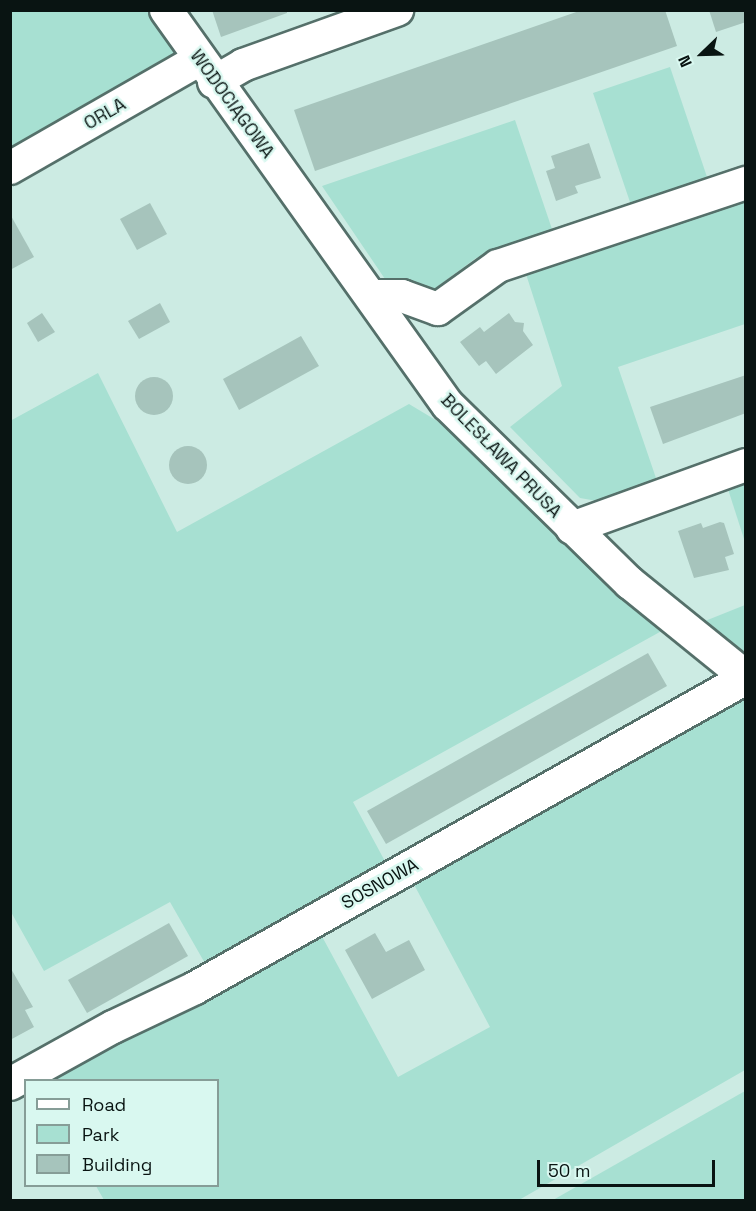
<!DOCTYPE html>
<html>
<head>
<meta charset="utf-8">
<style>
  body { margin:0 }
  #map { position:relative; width:756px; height:1211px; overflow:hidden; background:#ccebe3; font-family:"Space Grotesk",sans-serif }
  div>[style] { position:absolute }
  .green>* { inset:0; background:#a7e0d2 }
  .building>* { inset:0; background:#a6c4bc }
  .round { border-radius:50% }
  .roads { filter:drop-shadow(2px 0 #55706a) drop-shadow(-2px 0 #55706a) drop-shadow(0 2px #55706a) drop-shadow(0 -2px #55706a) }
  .minor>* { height:32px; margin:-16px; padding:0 16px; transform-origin:16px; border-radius:16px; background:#fff }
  span { translate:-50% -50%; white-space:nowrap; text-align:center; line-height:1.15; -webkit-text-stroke:5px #d9f8f0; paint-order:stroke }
  .street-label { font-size:18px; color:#091412 }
  .frame { position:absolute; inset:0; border:12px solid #091412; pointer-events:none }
  .legend { position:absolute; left:24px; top:1079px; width:195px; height:108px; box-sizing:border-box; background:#d9f8f0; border:2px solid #869d97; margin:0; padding:8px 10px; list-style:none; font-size:18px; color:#091412 }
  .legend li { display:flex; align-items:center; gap:12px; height:30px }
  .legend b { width:30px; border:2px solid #869d97 }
  .north { position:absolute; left:672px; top:24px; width:60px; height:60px; -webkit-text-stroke:4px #d9f8f0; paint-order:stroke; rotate:247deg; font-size:16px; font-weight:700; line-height:24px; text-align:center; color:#091412 }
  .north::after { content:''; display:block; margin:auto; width:21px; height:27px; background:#091412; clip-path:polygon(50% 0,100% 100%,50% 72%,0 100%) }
  .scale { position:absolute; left:537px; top:1160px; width:178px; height:27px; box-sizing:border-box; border:3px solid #091412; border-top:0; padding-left:8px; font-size:18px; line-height:21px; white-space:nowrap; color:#091412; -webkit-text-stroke:4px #d9f8f0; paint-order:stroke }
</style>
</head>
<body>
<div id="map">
  <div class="green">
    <div style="clip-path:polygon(11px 11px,154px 11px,182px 51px,11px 149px)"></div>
    <div style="clip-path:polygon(670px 67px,708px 180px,631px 205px,593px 93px)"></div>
    <div style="clip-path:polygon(515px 120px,553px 232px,476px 258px,426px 295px,399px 290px,385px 279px,322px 186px)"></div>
    <div style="clip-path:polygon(745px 198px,745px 324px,618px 367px,657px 481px,597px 501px,580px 498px,510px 427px,562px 386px,525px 271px)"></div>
    <div style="clip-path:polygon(98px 373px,177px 532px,409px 404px,439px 422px,667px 628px,353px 802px,387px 865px,206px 965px,170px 902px,44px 971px,11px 912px,10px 421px)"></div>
    <div style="clip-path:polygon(745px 480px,745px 542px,727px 486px)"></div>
    <div style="clip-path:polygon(745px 605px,745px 661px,695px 625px)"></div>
    <div style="clip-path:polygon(745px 691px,745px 1070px,519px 1200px,104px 1200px,96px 1186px,218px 1186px,218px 1080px,39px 1080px,318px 929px,398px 1077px,490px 1027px,410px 877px)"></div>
    <div style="clip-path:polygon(745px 1091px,745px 1200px,553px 1200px)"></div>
  </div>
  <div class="building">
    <div style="clip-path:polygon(212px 10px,287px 10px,287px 13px,221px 37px)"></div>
    <div style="clip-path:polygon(582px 10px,665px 10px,677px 46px,315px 171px,294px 110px)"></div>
    <div style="clip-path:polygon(709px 10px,746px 10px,746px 22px,716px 32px)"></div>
    <div style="clip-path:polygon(589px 143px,601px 178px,575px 186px,578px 193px,556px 201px,546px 171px,555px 168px,551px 156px)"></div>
    <div style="clip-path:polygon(150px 203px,167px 234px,137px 250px,120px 219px)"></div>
    <div style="clip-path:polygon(10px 214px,34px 257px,10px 270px)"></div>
    <div style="clip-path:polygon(160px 303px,170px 322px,139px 339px,128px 321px)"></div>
    <div style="clip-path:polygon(42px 313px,55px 332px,38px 342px,27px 323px)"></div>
    <div style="clip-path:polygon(509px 313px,515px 322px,524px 323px,523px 331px,533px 345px,496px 374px,486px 361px,479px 366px,460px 342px,480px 327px,484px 332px)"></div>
    <div style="clip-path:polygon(301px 336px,319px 366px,239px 410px,223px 379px)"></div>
    <div style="clip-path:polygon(746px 375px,746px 413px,663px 444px,650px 407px)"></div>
    <div class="round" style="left:135px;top:377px;width:38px;height:38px"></div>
    <div class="round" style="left:169px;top:446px;width:38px;height:38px"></div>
    <div style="clip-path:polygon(720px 522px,724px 523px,734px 554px,725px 557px,729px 570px,694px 578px,678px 531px,701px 523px,703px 528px)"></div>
    <div style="clip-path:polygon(648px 653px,667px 686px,386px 844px,367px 811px)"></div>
    <div style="clip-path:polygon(169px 923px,188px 956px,87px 1013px,68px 980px)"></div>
    <div style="clip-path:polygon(375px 933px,386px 952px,409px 940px,425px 970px,372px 999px,345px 950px)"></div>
    <div style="clip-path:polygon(10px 967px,33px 1007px,25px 1010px,34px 1027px,10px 1040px)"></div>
  </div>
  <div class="roads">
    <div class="minor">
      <div style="left:166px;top:10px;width:485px;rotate:54.5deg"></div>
      <div style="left:448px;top:405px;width:255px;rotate:44.4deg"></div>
      <div style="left:630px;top:583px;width:149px;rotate:39deg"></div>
      <div style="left:214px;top:82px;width:34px;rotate:-30deg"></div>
      <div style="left:243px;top:65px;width:164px;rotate:-19.7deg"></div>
      <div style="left:10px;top:168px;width:219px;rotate:-29.8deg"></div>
      <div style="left:371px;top:296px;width:31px"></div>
      <div style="left:402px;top:296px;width:38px;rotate:20deg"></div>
      <div style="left:438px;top:309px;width:74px;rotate:-35.6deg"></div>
      <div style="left:498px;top:266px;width:262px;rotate:-18.5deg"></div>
      <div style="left:572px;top:528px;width:185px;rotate:-19.9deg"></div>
      <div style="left:10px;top:1084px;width:118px;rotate:-29deg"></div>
      <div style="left:113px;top:1027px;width:91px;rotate:-25.4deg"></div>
      <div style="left:195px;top:988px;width:632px;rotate:-29.36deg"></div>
    </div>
  </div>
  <div class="street-label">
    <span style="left:232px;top:104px;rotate:54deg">WODOCIĄGOWA</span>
    <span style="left:105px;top:114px;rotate:-30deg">ORLA</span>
    <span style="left:501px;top:456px;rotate:46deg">BOLESŁAWA PRUSA</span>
    <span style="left:380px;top:884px;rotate:-29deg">SOSNOWA</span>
  </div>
  <div class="frame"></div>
  <ul class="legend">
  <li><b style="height:8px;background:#fff"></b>Road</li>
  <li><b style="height:16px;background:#a7e0d2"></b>Park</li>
  <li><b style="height:16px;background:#a6c4bc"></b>Building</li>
  </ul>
  <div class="north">N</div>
  <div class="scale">50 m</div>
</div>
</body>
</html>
